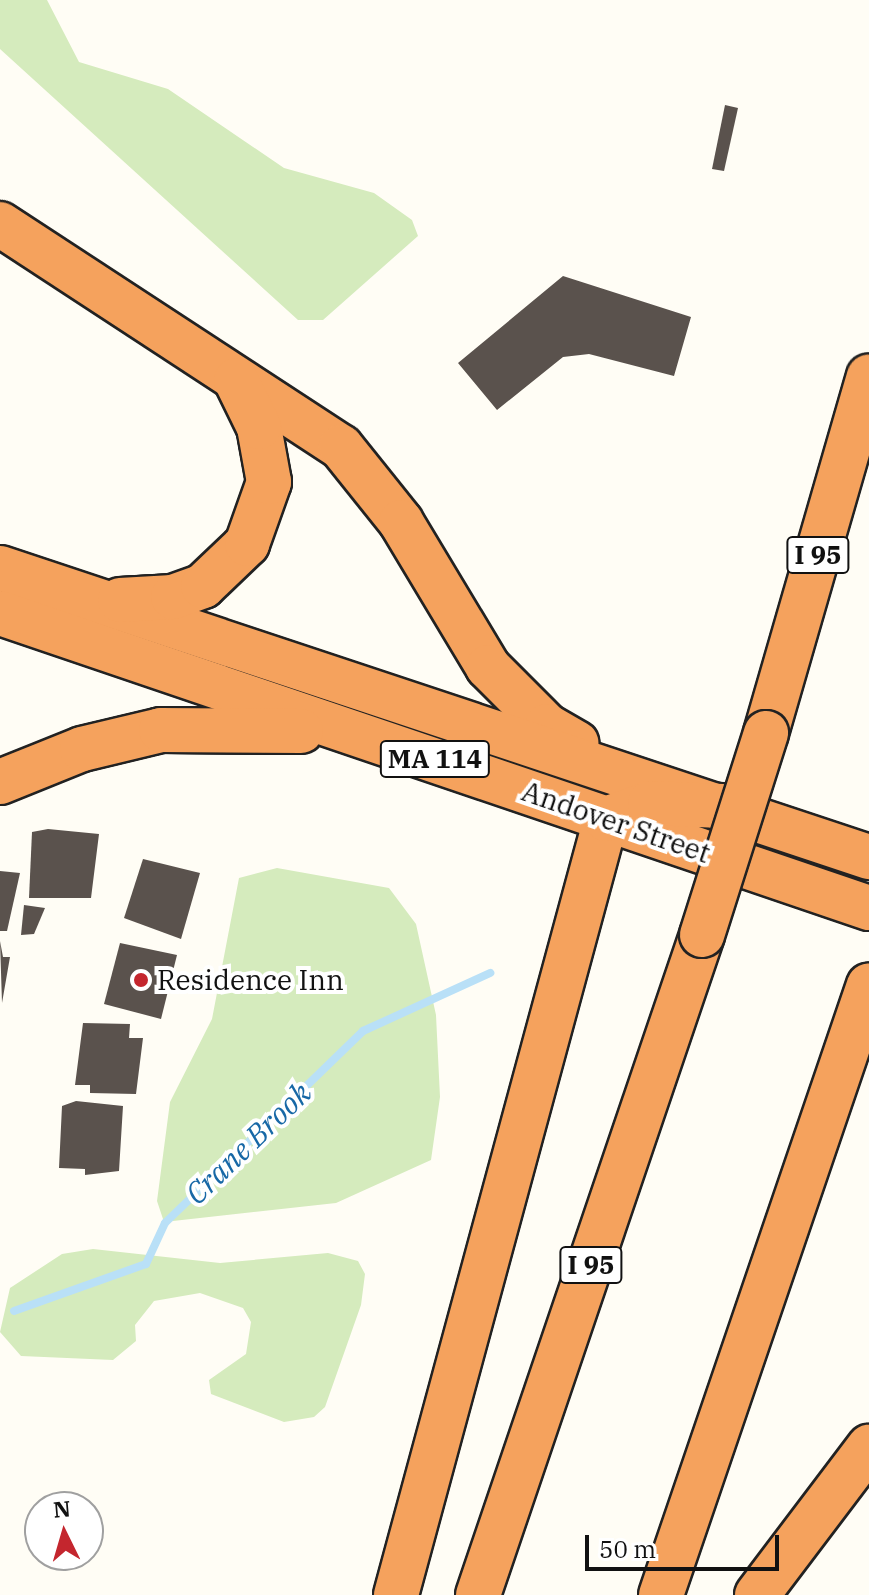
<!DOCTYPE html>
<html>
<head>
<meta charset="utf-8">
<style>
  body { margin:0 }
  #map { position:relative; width:869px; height:1595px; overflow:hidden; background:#fffdf5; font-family:"IBM Plex Serif",serif }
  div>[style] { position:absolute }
  .green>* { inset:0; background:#d5ebbd }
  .stream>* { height:8px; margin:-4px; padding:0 4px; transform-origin:4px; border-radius:4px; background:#b9e0f7 }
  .building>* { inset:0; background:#5a524d }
  .roads { filter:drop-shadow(2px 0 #222) drop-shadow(-2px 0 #222) drop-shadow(0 2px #222) drop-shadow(0 -2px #222) }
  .highway>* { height:44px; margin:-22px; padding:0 22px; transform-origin:22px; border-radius:22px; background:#f5a25d }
  .bridges { filter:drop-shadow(2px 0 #222) drop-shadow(-2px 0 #222) drop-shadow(0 2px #222) drop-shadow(0 -2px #222) }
  .highway-bridge>* { height:44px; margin:-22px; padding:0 22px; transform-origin:22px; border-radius:22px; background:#f5a25d }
  .dots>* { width:22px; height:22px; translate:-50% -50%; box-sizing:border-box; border:4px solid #fff; border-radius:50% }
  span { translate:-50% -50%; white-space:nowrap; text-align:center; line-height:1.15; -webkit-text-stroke:8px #fff; paint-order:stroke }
  .shield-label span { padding:2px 6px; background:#fff; border:2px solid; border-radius:6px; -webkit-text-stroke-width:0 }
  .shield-label { font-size:26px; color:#111; font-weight:700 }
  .street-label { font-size:28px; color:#111 }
  .poi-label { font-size:28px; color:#111 }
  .left { translate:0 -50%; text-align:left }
  .water-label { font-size:30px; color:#1768a6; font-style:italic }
  .north { position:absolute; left:24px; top:1491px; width:80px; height:80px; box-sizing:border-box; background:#fff; border:2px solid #a0a0a0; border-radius:50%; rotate:355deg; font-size:22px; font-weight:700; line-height:32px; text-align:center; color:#111 }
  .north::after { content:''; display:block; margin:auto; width:28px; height:36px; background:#c4262e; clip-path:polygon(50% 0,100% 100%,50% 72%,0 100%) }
  .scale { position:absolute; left:585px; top:1535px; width:194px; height:36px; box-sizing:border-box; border:4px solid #111; border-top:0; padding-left:10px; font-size:24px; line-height:28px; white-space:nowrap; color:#111; -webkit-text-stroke:6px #fff; paint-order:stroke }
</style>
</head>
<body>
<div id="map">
  <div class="green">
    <div style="clip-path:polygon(0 0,47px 0,79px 62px,168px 89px,284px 168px,374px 193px,412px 220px,418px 236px,323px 320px,298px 320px,0 49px)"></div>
    <div style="clip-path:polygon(277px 868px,389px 888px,416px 924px,436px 1015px,440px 1097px,431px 1160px,336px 1203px,164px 1222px,157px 1201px,170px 1102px,212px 1019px,239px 878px)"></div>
    <div style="clip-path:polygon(93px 1249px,220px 1263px,328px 1253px,358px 1261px,365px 1274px,361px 1305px,325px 1407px,314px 1417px,284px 1422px,211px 1394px,209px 1380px,246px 1354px,251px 1322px,243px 1308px,200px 1293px,154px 1301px,135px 1325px,136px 1341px,113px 1360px,21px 1356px,0 1332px,10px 1288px,62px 1254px)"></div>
  </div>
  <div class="stream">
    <div style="left:14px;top:1311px;width:140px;rotate:-19.6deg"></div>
    <div style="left:146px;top:1264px;width:45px;rotate:-65.1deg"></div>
    <div style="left:165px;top:1223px;width:276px;rotate:-44.1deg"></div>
    <div style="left:363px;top:1031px;width:140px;rotate:-24.5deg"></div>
  </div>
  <div class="building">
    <div style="clip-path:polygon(725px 105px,738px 108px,724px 171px,712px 169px)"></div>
    <div style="clip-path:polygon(563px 276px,691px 317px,674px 376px,589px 354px,563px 357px,497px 410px,458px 363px)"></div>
    <div style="clip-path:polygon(48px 829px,99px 834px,91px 898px,29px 898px,32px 832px)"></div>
    <div style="clip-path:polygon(143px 859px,200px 873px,181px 939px,124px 918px)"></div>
    <div style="clip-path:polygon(0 871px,20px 873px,7px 931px,0 931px)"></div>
    <div style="clip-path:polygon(24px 905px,45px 908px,34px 934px,21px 935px)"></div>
    <div style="clip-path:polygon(0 941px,3px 957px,10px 957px,2px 1003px)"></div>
    <div style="clip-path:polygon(120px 943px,177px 955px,161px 1019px,104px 1004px)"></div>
    <div style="clip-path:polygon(83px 1023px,130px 1024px,129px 1038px,143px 1038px,136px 1094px,90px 1093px,90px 1085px,75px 1085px)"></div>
    <div style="clip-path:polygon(76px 1101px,123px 1106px,119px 1171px,85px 1175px,85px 1169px,59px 1168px,62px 1106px)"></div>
  </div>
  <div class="roads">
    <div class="highway">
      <div style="left:0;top:224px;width:407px;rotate:33.2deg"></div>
      <div style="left:341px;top:447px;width:96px;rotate:51.3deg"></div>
      <div style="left:401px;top:522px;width:169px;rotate:59deg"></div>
      <div style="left:488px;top:667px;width:83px;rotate:45deg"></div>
      <div style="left:547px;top:726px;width:34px;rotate:30deg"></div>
      <div style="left:0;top:568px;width:916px;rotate:18.4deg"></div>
      <div style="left:120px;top:600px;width:53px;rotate:-3.2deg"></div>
      <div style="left:173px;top:597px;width:32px;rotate:-20deg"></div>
      <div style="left:203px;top:586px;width:61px;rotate:-43.7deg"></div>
      <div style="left:247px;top:544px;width:66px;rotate:-70.5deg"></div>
      <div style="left:269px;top:482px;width:56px;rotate:-100.3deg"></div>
      <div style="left:259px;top:427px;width:52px;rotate:-116.1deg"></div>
      <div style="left:0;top:613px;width:918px;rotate:18.75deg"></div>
      <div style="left:766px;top:733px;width:371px;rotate:-73.9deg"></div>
      <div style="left:0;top:782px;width:88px;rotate:-21.9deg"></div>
      <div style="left:82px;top:749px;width:81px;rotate:-13.5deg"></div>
      <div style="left:161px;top:730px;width:140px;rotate:0.4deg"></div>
      <div style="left:396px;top:1595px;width:804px;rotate:-74.86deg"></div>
      <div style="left:606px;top:819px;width:47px;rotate:-20deg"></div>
      <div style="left:650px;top:803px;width:72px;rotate:2.4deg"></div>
      <div style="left:478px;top:1595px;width:697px;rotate:-71.25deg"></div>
      <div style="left:661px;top:1595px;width:644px;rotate:-71.17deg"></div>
      <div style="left:757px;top:1595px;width:186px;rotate:-52.9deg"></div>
    </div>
  </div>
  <div class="bridges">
    <div class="highway-bridge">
      <div style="left:702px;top:935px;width:212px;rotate:-72.4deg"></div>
    </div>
  </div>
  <div class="dots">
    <div style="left:141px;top:980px;background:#c4262e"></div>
  </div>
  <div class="shield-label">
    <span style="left:818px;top:555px">I 95</span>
    <span style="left:435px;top:759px">MA 114</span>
    <span style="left:591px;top:1265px">I 95</span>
  </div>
  <div class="street-label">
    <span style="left:616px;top:822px;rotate:19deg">Andover Street</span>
  </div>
  <div class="poi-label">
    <span class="left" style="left:157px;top:980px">Residence Inn</span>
  </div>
  <div class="water-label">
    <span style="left:248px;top:1143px;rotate:-44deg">Crane Brook</span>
  </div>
  <div class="north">N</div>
  <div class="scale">50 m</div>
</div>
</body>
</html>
